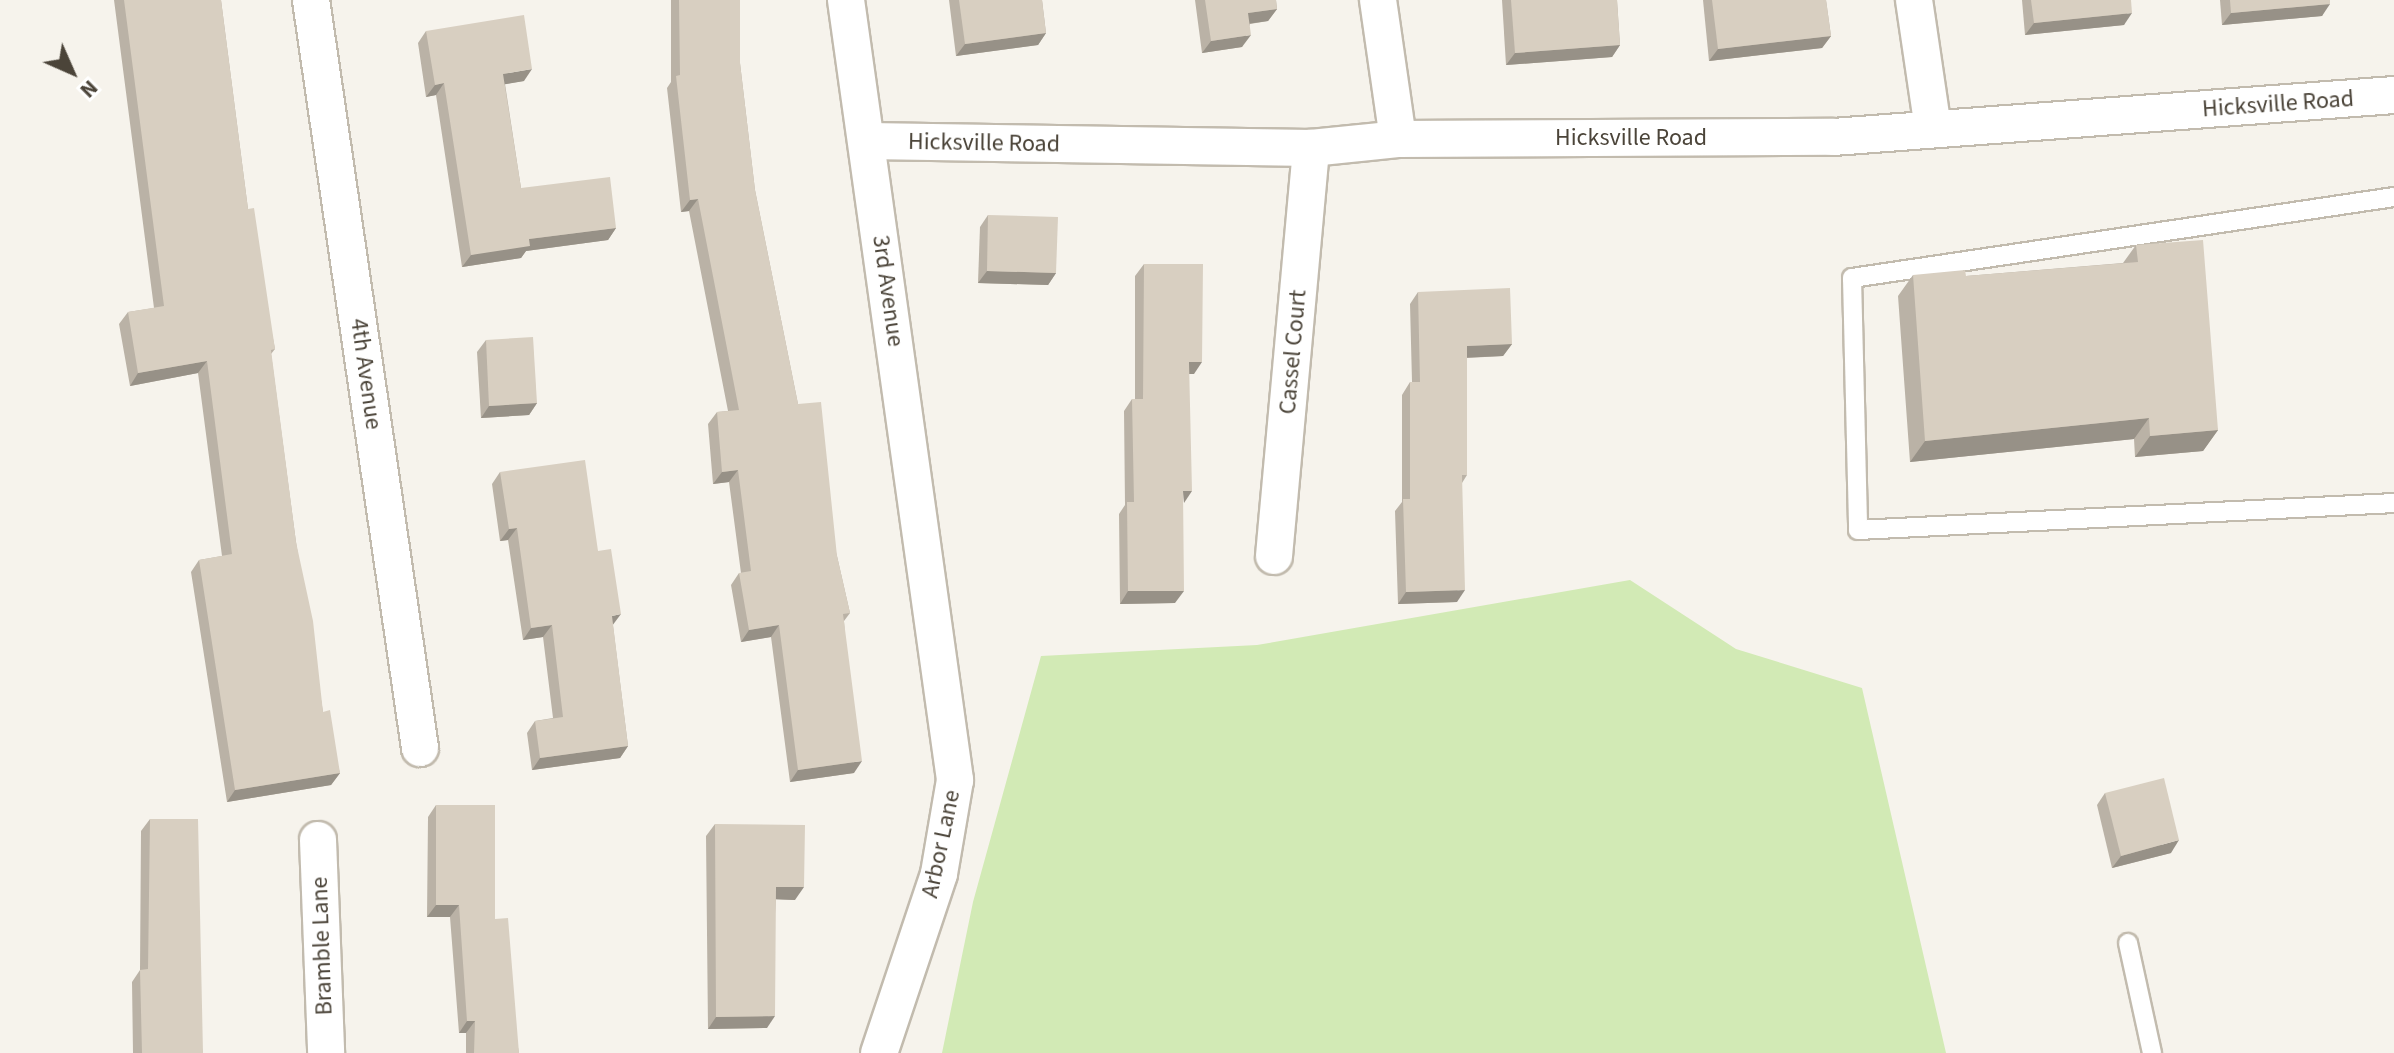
<!DOCTYPE html>
<html>
<head>
<meta charset="utf-8">
<style>
  body { margin:0 }
  #map { position:relative; width:2394px; height:1053px; overflow:hidden; background:#f6f3ec; font-family:"Source Sans 3",sans-serif }
  div>[style] { position:absolute }
  .green>* { inset:0; background:#d2eab5 }
  .roads { filter:drop-shadow(2px 0 #c2bbae) drop-shadow(-2px 0 #c2bbae) drop-shadow(0 2px #c2bbae) drop-shadow(0 -2px #c2bbae) }
  .service>* { height:18px; margin:-9px; padding:0 9px; transform-origin:9px; border-radius:9px; background:#fff }
  .minor>* { height:36px; margin:-18px; padding:0 18px; transform-origin:18px; border-radius:18px; background:#fff }
  .wall>* { inset:0; background:#bab2a6 }
  .shaded-wall>* { inset:0; background:#979187 }
  .building>* { inset:0; background:#d8cfc1 }
  span { translate:-50% -50%; white-space:nowrap; text-align:center; line-height:1.15; -webkit-text-stroke:6px #fff; paint-order:stroke }
  .street-label { font-size:24px; color:#4b4439 }
  .north { position:absolute; left:32px; top:32px; width:80px; height:80px; -webkit-text-stroke:6px #fff; paint-order:stroke; rotate:135deg; font-size:22px; font-weight:700; line-height:32px; text-align:center; color:#4b4439 }
  .north::after { content:''; display:block; margin:auto; width:28px; height:36px; background:#4b4439; clip-path:polygon(50% 0,100% 100%,50% 72%,0 100%) }
</style>
</head>
<body>
<div id="map">
  <div class="green">
    <div style="clip-path:polygon(1630px 580px,1736px 649px,1862px 688px,1946px 1053px,942px 1053px,973px 902px,1041px 656px,1257px 645px)"></div>
  </div>
  <div class="roads">
    <div class="service">
      <div style="left:2394px;top:197px;width:548px;rotate:171.5deg"></div>
      <div style="left:1852px;top:278px;width:252px;rotate:88.6deg"></div>
      <div style="left:1858px;top:530px;width:537px;rotate:-2.88deg"></div>
      <div style="left:2128px;top:943px;width:113px;rotate:77.7deg"></div>
    </div>
    <div class="minor">
      <div style="left:311px;top:0;width:756px;rotate:81.71deg"></div>
      <div style="left:846px;top:0;width:788px;rotate:82.04deg"></div>
      <div style="left:955px;top:780px;width:95px;rotate:99.7deg"></div>
      <div style="left:939px;top:874px;width:189px;rotate:108.5deg"></div>
      <div style="left:1378px;top:0;width:140px;rotate:81.8deg"></div>
      <div style="left:1914px;top:0;width:130px;rotate:81.6deg"></div>
      <div style="left:868px;top:141px;width:443px;rotate:0.9deg"></div>
      <div style="left:1311px;top:148px;width:87px;rotate:-5.9deg"></div>
      <div style="left:1398px;top:139px;width:435px;rotate:-0.3deg"></div>
      <div style="left:1833px;top:137px;width:563px;rotate:-4.28deg"></div>
      <div style="left:1274px;top:556px;width:410px;rotate:-84.8deg"></div>
      <div style="left:318px;top:840px;width:213px;rotate:87.8deg"></div>
    </div>
  </div>
  <div class="wall">
    <div style="clip-path:polygon(114px 0,221px 0,248px 209px,275px 349px,271px 354px,296px 542px,323px 712px,340px 773px,331px 785px,227px 802px,191px 572px,199px 560px,222px 556px,198px 373px,130px 386px,119px 324px,128px 312px,154px 308px)"></div>
    <div style="clip-path:polygon(671px 0,740px 0,740px 63px,755px 190px,798px 404px,837px 556px,850px 613px,844px 621px,854px 773px,790px 782px,771px 637px,741px 642px,731px 585px,739px 573px,741px 573px,729px 482px,713px 484px,708px 424px,717px 412px,728px 411px,689px 211px,681px 212px,667px 88px,671px 82px)"></div>
    <div style="clip-path:polygon(949px 0,1042px 0,1046px 33px,1038px 45px,956px 56px)"></div>
    <div style="clip-path:polygon(1195px 0,1276px 0,1277px 9px,1268px 21px,1250px 24px,1242px 47px,1202px 53px)"></div>
    <div style="clip-path:polygon(1502px 0,1617px 0,1620px 45px,1612px 57px,1506px 65px)"></div>
    <div style="clip-path:polygon(1703px 0,1826px 0,1831px 36px,1822px 48px,1709px 61px)"></div>
    <div style="clip-path:polygon(2022px 0,2131px 0,2124px 25px,2025px 35px)"></div>
    <div style="clip-path:polygon(2220px 0,2330px 0,2322px 16px,2222px 25px)"></div>
    <div style="clip-path:polygon(426px 31px,524px 81px,505px 84px,521px 188px,616px 228px,608px 240px,526px 251px,521px 258px,462px 267px,436px 95px,426px 97px,418px 43px)"></div>
    <div style="clip-path:polygon(988px 215px,1056px 273px,1048px 285px,978px 283px,980px 227px)"></div>
    <div style="clip-path:polygon(2136px 245px,2218px 430px,2203px 451px,2135px 457px,2134px 439px,1910px 462px,1898px 296px,1913px 275px,1966px 276px,2123px 263px)"></div>
    <div style="clip-path:polygon(1144px 264px,1194px 374px,1189px 374px,1183px 503px,1175px 603px,1120px 604px,1119px 514px,1125px 505px,1124px 411px,1132px 399px,1135px 399px,1135px 276px)"></div>
    <div style="clip-path:polygon(1418px 292px,1512px 344px,1503px 356px,1467px 358px,1467px 475px,1462px 483px,1457px 602px,1398px 604px,1395px 511px,1402px 502px,1402px 395px,1410px 382px,1412px 382px,1410px 304px)"></div>
    <div style="clip-path:polygon(486px 340px,537px 403px,529px 415px,481px 418px,477px 352px)"></div>
    <div style="clip-path:polygon(500px 472px,598px 551px,613px 626px,628px 746px,620px 758px,532px 770px,527px 733px,535px 721px,553px 718px,543px 637px,523px 640px,508px 540px,500px 541px,492px 484px)"></div>
    <div style="clip-path:polygon(2105px 793px,2171px 853px,2112px 868px,2097px 805px)"></div>
    <div style="clip-path:polygon(436px 805px,495px 919px,519px 1053px,466px 1053px,466px 1033px,459px 1033px,450px 917px,427px 917px,428px 817px)"></div>
    <div style="clip-path:polygon(150px 819px,203px 1053px,133px 1053px,132px 982px,140px 970px,141px 831px)"></div>
    <div style="clip-path:polygon(715px 824px,795px 900px,776px 899px,767px 1028px,708px 1029px,706px 836px)"></div>
  </div>
  <div class="shaded-wall">
    <div style="clip-path:polygon(2330px 4px,2322px 16px,2222px 25px,2231px 13px)"></div>
    <div style="clip-path:polygon(1277px 9px,1268px 21px,1240px 25px,1248px 13px)"></div>
    <div style="clip-path:polygon(2132px 13px,2124px 25px,2025px 35px,2034px 23px)"></div>
    <div style="clip-path:polygon(1046px 33px,1038px 45px,956px 56px,965px 44px)"></div>
    <div style="clip-path:polygon(1251px 35px,1242px 47px,1202px 53px,1211px 41px)"></div>
    <div style="clip-path:polygon(1831px 36px,1822px 48px,1709px 61px,1718px 49px)"></div>
    <div style="clip-path:polygon(1620px 45px,1612px 57px,1506px 65px,1515px 53px)"></div>
    <div style="clip-path:polygon(532px 69px,524px 81px,495px 86px,503px 74px)"></div>
    <div style="clip-path:polygon(444px 83px,436px 95px,426px 97px,435px 85px)"></div>
    <div style="clip-path:polygon(698px 199px,689px 211px,681px 212px,690px 200px)"></div>
    <div style="clip-path:polygon(616px 228px,608px 240px,526px 251px,521px 258px,462px 267px,471px 255px,529px 239px)"></div>
    <div style="clip-path:polygon(987px 271px,1056px 273px,1048px 285px,978px 283px)"></div>
    <div style="clip-path:polygon(1512px 344px,1503px 356px,1458px 358px,1467px 346px)"></div>
    <div style="clip-path:polygon(207px 361px,198px 373px,130px 386px,138px 373px)"></div>
    <div style="clip-path:polygon(1189px 362px,1202px 362px,1194px 374px,1180px 374px)"></div>
    <div style="clip-path:polygon(537px 403px,529px 415px,481px 418px,489px 406px)"></div>
    <div style="clip-path:polygon(2149px 418px,2134px 439px,1910px 462px,1925px 441px)"></div>
    <div style="clip-path:polygon(2218px 430px,2203px 451px,2135px 457px,2150px 436px)"></div>
    <div style="clip-path:polygon(738px 470px,729px 482px,713px 484px,722px 472px)"></div>
    <div style="clip-path:polygon(1183px 491px,1192px 491px,1184px 503px)"></div>
    <div style="clip-path:polygon(517px 528px,508px 540px,500px 541px,509px 529px)"></div>
    <div style="clip-path:polygon(1465px 590px,1457px 602px,1398px 604px,1406px 592px)"></div>
    <div style="clip-path:polygon(1128px 591px,1184px 591px,1175px 603px,1120px 604px)"></div>
    <div style="clip-path:polygon(621px 614px,612px 626px,612px 616px)"></div>
    <div style="clip-path:polygon(552px 625px,543px 637px,523px 640px,531px 628px)"></div>
    <div style="clip-path:polygon(779px 625px,771px 637px,741px 642px,749px 630px)"></div>
    <div style="clip-path:polygon(628px 746px,620px 758px,532px 770px,540px 758px)"></div>
    <div style="clip-path:polygon(862px 761px,854px 773px,790px 782px,798px 770px)"></div>
    <div style="clip-path:polygon(340px 773px,331px 785px,227px 802px,235px 790px)"></div>
    <div style="clip-path:polygon(2179px 840px,2171px 853px,2112px 868px,2121px 856px)"></div>
    <div style="clip-path:polygon(776px 887px,804px 887px,795px 900px,767px 899px)"></div>
    <div style="clip-path:polygon(436px 905px,459px 905px,450px 917px,427px 917px)"></div>
    <div style="clip-path:polygon(775px 1016px,767px 1028px,708px 1029px,716px 1017px)"></div>
    <div style="clip-path:polygon(467px 1021px,475px 1021px,466px 1033px,459px 1033px)"></div>
  </div>
  <div class="building">
    <div style="clip-path:polygon(124px 0,221px 0,248px 209px,254px 208px,275px 349px,271px 350px,296px 542px,313px 621px,323px 712px,330px 710px,340px 773px,235px 790px,199px 560px,232px 554px,207px 361px,138px 373px,128px 312px,164px 306px)"></div>
    <div style="clip-path:polygon(679px 0,740px 0,740px 63px,755px 190px,798px 404px,821px 402px,837px 556px,850px 613px,843px 614px,862px 761px,798px 770px,779px 625px,749px 630px,739px 573px,751px 571px,738px 470px,722px 472px,717px 412px,739px 410px,698px 199px,690px 200px,676px 76px,680px 75px)"></div>
    <div style="clip-path:polygon(959px 0,1042px 0,1046px 33px,965px 44px)"></div>
    <div style="clip-path:polygon(1205px 0,1276px 0,1277px 9px,1248px 13px,1251px 35px,1211px 41px)"></div>
    <div style="clip-path:polygon(1511px 0,1617px 0,1620px 45px,1515px 53px)"></div>
    <div style="clip-path:polygon(1712px 0,1826px 0,1831px 36px,1718px 49px)"></div>
    <div style="clip-path:polygon(2031px 0,2131px 0,2132px 13px,2034px 23px)"></div>
    <div style="clip-path:polygon(2230px 0,2330px 0,2330px 4px,2231px 13px)"></div>
    <div style="clip-path:polygon(524px 15px,532px 69px,503px 74px,521px 188px,610px 177px,616px 228px,529px 239px,530px 246px,471px 255px,444px 83px,435px 85px,426px 31px)"></div>
    <div style="clip-path:polygon(988px 215px,1058px 217px,1056px 273px,987px 271px)"></div>
    <div style="clip-path:polygon(2203px 240px,2218px 430px,2150px 436px,2149px 418px,1925px 441px,1913px 275px,1965px 270px,1966px 276px,2138px 262px,2136px 245px)"></div>
    <div style="clip-path:polygon(1144px 264px,1203px 264px,1202px 362px,1189px 362px,1192px 491px,1183px 491px,1184px 591px,1128px 591px,1127px 502px,1134px 502px,1132px 399px,1143px 399px)"></div>
    <div style="clip-path:polygon(1510px 288px,1512px 344px,1467px 346px,1467px 475px,1462px 475px,1465px 590px,1406px 592px,1403px 499px,1410px 499px,1410px 382px,1420px 382px,1418px 292px)"></div>
    <div style="clip-path:polygon(533px 337px,537px 403px,489px 406px,486px 340px)"></div>
    <div style="clip-path:polygon(585px 460px,598px 551px,611px 549px,621px 614px,612px 616px,628px 746px,540px 758px,535px 721px,563px 717px,552px 625px,531px 628px,517px 528px,509px 529px,500px 472px)"></div>
    <div style="clip-path:polygon(2164px 778px,2179px 840px,2121px 856px,2105px 793px)"></div>
    <div style="clip-path:polygon(436px 805px,495px 805px,495px 919px,508px 918px,519px 1053px,474px 1053px,475px 1021px,467px 1021px,459px 905px,436px 905px)"></div>
    <div style="clip-path:polygon(150px 819px,198px 819px,203px 1053px,142px 1053px,140px 970px,148px 969px)"></div>
    <div style="clip-path:polygon(715px 824px,805px 825px,804px 887px,776px 887px,775px 1016px,716px 1017px)"></div>
  </div>
  <div class="street-label">
    <span style="left:2278px;top:104px;rotate:-4deg">Hicksville Road</span>
    <span style="left:1631px;top:138px">Hicksville Road</span>
    <span style="left:984px;top:143px;rotate:1deg">Hicksville Road</span>
    <span style="left:888px;top:291px;rotate:82deg">3rd Avenue</span>
    <span style="left:1293px;top:352px;rotate:-85deg">Cassel Court</span>
    <span style="left:366px;top:374px;rotate:82deg">4th Avenue</span>
    <span style="left:941px;top:844px;rotate:-78deg">Arbor Lane</span>
    <span style="left:322px;top:946px;rotate:-92deg">Bramble Lane</span>
  </div>
  <div class="north">N</div>
</div>
</body>
</html>
